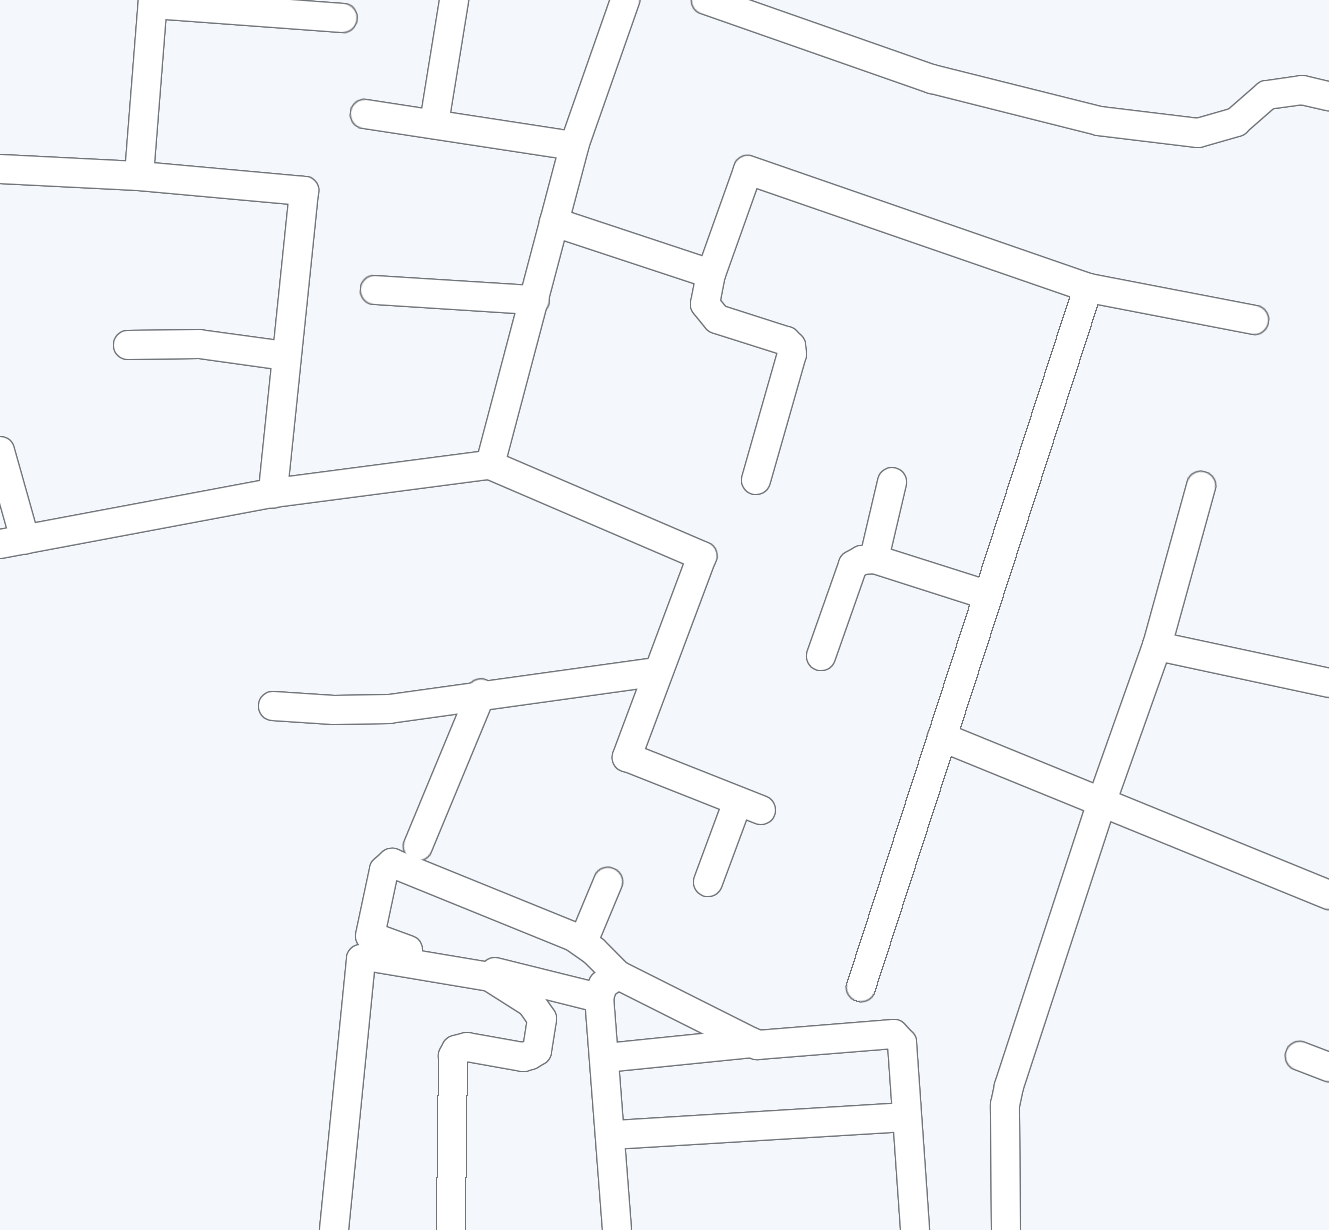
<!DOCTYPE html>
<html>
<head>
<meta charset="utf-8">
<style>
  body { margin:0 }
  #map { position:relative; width:1329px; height:1230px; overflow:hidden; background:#f4f8fd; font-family:"Space Grotesk",sans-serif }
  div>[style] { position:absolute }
  .roads { filter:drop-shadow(1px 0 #707478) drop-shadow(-1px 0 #707478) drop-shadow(0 1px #707478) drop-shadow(0 -1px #707478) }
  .minor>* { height:28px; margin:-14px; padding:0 14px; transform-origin:14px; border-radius:14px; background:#fff }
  span { translate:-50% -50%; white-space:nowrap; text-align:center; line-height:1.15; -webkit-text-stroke:4px #fff; paint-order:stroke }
</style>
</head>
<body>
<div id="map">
  <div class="roads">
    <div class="minor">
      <div style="left:706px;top:0;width:239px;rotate:19.3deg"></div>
      <div style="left:932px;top:79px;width:172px;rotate:14.1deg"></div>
      <div style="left:1099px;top:121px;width:100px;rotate:6.9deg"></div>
      <div style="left:1198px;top:133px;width:40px;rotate:-16deg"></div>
      <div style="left:1236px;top:122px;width:41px;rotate:-41.1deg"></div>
      <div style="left:1267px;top:95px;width:35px;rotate:-8deg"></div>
      <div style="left:1302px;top:90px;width:28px;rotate:13deg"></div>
      <div style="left:153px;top:4px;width:190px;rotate:4.2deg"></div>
      <div style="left:365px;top:114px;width:211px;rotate:8.7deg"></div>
      <div style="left:434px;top:124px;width:126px;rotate:-80.8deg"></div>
      <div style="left:0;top:169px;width:139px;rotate:2.9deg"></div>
      <div style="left:139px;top:176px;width:166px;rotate:5.2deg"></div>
      <div style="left:304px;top:191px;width:304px;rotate:95.9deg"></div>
      <div style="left:139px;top:176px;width:177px;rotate:-85.5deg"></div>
      <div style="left:554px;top:222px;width:165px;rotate:18.3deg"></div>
      <div style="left:375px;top:290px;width:160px;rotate:3.6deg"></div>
      <div style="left:128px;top:345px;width:71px;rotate:-0.8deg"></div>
      <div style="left:199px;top:344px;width:87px;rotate:7.9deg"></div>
      <div style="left:0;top:451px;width:92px;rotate:74.3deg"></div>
      <div style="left:490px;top:465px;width:330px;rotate:-75.2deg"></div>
      <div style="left:574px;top:146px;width:155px;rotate:-70.7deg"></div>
      <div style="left:756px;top:480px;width:131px;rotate:-74.1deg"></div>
      <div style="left:792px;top:354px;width:8px;rotate:-97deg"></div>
      <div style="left:791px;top:346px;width:7px;rotate:-135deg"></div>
      <div style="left:786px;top:341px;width:72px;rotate:-162.3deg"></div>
      <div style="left:717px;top:319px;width:19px;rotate:-129deg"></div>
      <div style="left:705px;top:304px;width:31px;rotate:-79deg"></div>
      <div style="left:711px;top:274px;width:110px;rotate:-70.4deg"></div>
      <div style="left:748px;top:170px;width:360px;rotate:19.1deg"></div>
      <div style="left:1088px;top:288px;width:169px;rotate:10.9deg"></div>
      <div style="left:0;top:544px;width:278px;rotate:-10.6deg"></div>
      <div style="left:273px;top:493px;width:219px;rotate:-7.4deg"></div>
      <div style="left:490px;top:465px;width:231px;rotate:23.2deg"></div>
      <div style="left:702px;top:556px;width:215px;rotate:110.5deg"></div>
      <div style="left:627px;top:757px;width:144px;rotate:21.6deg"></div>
      <div style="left:874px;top:559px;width:79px;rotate:-76.8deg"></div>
      <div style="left:1157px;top:646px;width:166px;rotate:-74.6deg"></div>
      <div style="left:821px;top:656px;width:96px;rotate:-70.6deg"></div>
      <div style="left:853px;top:565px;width:10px;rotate:-29deg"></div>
      <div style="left:862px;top:560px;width:12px;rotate:-5deg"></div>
      <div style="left:874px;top:559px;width:119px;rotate:17.7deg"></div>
      <div style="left:273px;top:706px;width:61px;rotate:3.8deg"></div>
      <div style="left:334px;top:710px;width:55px;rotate:-1deg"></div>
      <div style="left:389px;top:709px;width:271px;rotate:-7.9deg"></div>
      <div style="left:942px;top:737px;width:418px;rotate:22.2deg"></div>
      <div style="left:418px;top:846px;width:165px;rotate:-67.5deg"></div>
      <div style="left:708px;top:882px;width:86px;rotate:-69.7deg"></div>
      <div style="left:583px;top:942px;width:65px;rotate:-67.4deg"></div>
      <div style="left:408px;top:950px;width:40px;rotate:-159.8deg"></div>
      <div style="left:370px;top:936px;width:67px;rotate:-78deg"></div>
      <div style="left:384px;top:870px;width:11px;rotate:-41deg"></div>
      <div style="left:392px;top:863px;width:196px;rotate:22.1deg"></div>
      <div style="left:574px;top:937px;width:24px;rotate:35deg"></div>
      <div style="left:594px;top:951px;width:34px;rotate:45deg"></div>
      <div style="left:495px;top:972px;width:107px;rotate:14deg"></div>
      <div style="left:861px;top:987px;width:735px;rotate:-72.01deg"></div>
      <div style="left:1300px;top:1056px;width:31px;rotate:21deg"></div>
      <div style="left:605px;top:1058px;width:149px;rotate:-5.8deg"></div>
      <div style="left:612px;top:1135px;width:294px;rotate:-3.5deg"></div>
      <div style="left:334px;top:1230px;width:272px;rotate:-84.3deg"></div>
      <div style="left:361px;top:959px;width:10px;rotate:-11deg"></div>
      <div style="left:371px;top:957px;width:121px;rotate:9.5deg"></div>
      <div style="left:490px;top:977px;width:49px;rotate:32.4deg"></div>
      <div style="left:531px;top:1003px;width:19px;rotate:55deg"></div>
      <div style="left:542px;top:1019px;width:32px;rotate:99deg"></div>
      <div style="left:537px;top:1051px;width:8px;rotate:150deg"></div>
      <div style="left:530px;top:1055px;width:7px;rotate:164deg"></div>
      <div style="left:523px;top:1057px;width:57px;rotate:-169.9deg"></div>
      <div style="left:467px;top:1047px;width:11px;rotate:165deg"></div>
      <div style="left:456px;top:1050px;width:7px;rotate:117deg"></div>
      <div style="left:453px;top:1056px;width:174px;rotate:90.7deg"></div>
      <div style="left:617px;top:1230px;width:233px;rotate:-94.4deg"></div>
      <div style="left:599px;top:998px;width:14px;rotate:-73deg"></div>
      <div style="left:603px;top:985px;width:18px;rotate:-34deg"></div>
      <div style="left:618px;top:975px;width:156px;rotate:26.7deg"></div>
      <div style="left:757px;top:1045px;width:137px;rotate:-4.6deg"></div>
      <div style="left:894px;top:1034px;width:12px;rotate:48deg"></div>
      <div style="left:902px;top:1043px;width:187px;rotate:86deg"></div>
      <div style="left:1006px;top:1230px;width:125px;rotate:-90.5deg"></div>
      <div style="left:1005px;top:1105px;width:19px;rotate:-78deg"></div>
      <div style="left:1009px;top:1086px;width:300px;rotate:-71.9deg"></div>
      <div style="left:1102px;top:801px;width:164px;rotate:-70.5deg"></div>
      <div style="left:1157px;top:646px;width:176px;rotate:12.1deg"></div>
    </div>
  </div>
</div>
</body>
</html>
